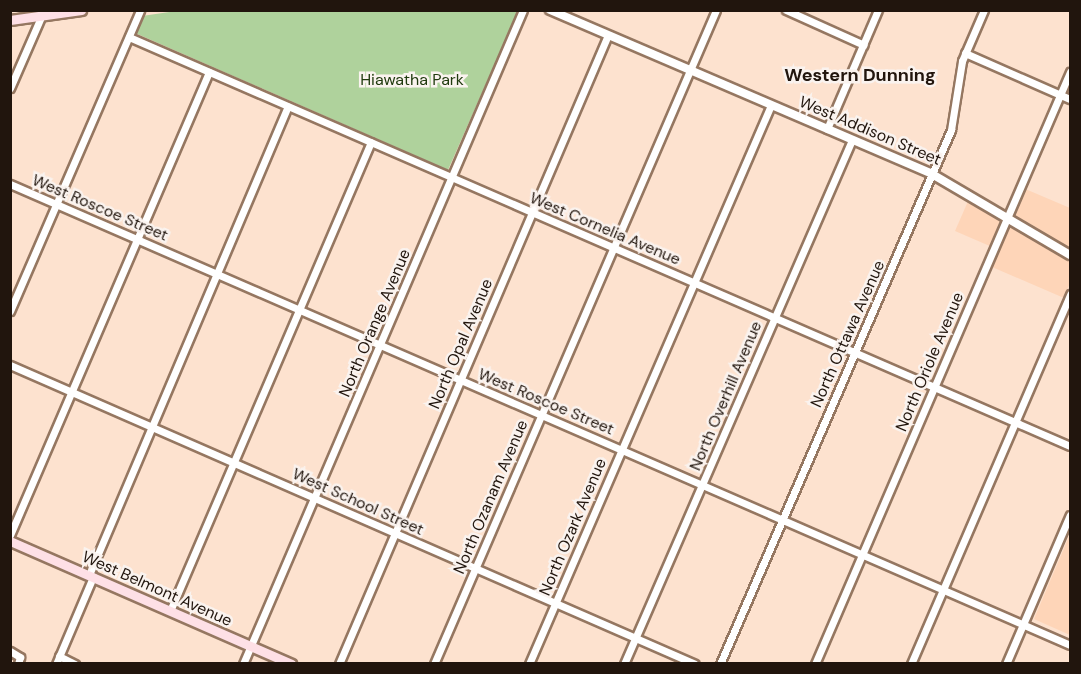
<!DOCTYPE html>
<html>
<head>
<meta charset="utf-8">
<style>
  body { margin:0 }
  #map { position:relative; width:1081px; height:674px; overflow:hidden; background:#fde2cf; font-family:"DM Sans",sans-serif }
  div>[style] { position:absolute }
  .built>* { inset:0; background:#fed5b8 }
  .green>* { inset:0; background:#afd29c }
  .roads { filter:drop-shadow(2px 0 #957761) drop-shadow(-2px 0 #957761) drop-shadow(0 2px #957761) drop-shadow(0 -2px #957761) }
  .minor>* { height:7px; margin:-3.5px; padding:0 3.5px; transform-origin:3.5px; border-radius:3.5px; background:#fff }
  .tertiary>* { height:8px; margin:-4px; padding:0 4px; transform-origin:4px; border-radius:4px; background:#fff }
  .secondary>* { height:9px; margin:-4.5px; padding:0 4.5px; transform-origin:4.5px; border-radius:4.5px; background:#fee0e6 }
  span { translate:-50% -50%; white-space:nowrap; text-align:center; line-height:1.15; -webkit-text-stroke:5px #faf3ef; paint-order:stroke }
  .park-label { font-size:16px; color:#203b0e }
  .street-label { font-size:16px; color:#21150d }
  .neighbourhood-label { font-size:18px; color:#21150d; font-weight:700 }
  .frame { position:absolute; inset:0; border:12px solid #21150d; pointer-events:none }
</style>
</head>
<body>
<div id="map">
  <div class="built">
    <div style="clip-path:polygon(1023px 188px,1070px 208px,1070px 283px,1064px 298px,992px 267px,999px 250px,955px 231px,969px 199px,1008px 222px)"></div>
    <div style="clip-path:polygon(1070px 534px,1070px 635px,1034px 619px)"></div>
  </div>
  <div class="green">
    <div style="clip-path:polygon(183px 10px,518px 10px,518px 11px,448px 170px,135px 33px,142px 16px)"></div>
  </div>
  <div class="roads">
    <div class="minor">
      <div style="left:786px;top:10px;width:85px;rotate:24.2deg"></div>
      <div style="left:129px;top:37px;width:1026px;rotate:23.49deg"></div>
      <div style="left:965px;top:53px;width:115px;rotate:23.7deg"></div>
      <div style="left:10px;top:88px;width:85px;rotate:-66.4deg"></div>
      <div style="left:827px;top:129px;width:129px;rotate:-66.8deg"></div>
      <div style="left:10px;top:184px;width:1156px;rotate:23.5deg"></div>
      <div style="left:10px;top:311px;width:328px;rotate:-66.6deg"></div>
      <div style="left:10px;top:365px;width:747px;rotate:23.58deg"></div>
      <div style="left:10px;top:535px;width:504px;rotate:-66.74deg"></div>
      <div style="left:89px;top:575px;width:509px;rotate:-67.01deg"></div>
      <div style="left:170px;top:611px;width:510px;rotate:-66.8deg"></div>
      <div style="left:10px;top:651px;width:12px;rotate:31deg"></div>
      <div style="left:20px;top:657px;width:7px;rotate:106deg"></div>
      <div style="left:59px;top:656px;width:18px;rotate:27deg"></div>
      <div style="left:56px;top:664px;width:95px;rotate:-67deg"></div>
      <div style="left:243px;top:664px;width:711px;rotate:-66.82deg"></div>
      <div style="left:339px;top:664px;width:684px;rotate:-66.85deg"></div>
      <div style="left:434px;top:664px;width:712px;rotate:-66.67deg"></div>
      <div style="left:529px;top:664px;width:609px;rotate:-66.59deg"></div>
      <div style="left:624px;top:664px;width:571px;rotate:-66.49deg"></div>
      <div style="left:720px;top:664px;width:582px;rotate:-66.61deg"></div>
      <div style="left:951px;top:130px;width:70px;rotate:-80.9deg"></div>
      <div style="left:962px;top:61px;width:56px;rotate:-66.7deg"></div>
      <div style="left:815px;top:664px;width:645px;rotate:-66.7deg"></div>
      <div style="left:911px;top:664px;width:403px;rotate:-66.7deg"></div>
      <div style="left:1006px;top:664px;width:162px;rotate:-66.8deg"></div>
    </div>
    <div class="tertiary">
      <div style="left:550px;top:10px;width:416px;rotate:23.2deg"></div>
      <div style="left:932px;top:174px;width:160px;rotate:30.4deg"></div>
    </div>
    <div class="secondary">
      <div style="left:10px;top:20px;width:72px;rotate:-8deg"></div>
      <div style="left:10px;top:541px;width:307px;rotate:23.6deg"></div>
    </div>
  </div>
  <div class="park-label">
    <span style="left:412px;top:80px">Hiawatha Park</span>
  </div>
  <div class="street-label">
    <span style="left:870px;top:131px;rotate:23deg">West Addison Street</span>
    <span style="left:100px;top:208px;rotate:23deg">West Roscoe Street</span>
    <span style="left:605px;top:229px;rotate:23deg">West Cornelia Avenue</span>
    <span style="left:375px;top:323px;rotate:-67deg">North Orange Avenue</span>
    <span style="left:848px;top:334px;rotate:-66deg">North Ottawa Avenue</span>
    <span style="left:461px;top:344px;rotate:-67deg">North Opal Avenue</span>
    <span style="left:930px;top:362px;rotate:-67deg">North Oriole Avenue</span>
    <span style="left:726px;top:396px;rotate:-67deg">North Overhill Avenue</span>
    <span style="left:546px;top:402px;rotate:23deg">West Roscoe Street</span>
    <span style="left:491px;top:497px;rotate:-67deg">North Ozanam Avenue</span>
    <span style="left:358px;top:502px;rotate:24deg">West School Street</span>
    <span style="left:573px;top:527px;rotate:-67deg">North Ozark Avenue</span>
    <span style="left:157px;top:589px;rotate:24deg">West Belmont Avenue</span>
  </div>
  <div class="neighbourhood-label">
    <span style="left:860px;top:75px">Western Dunning</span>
  </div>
  <div class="frame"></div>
</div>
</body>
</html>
